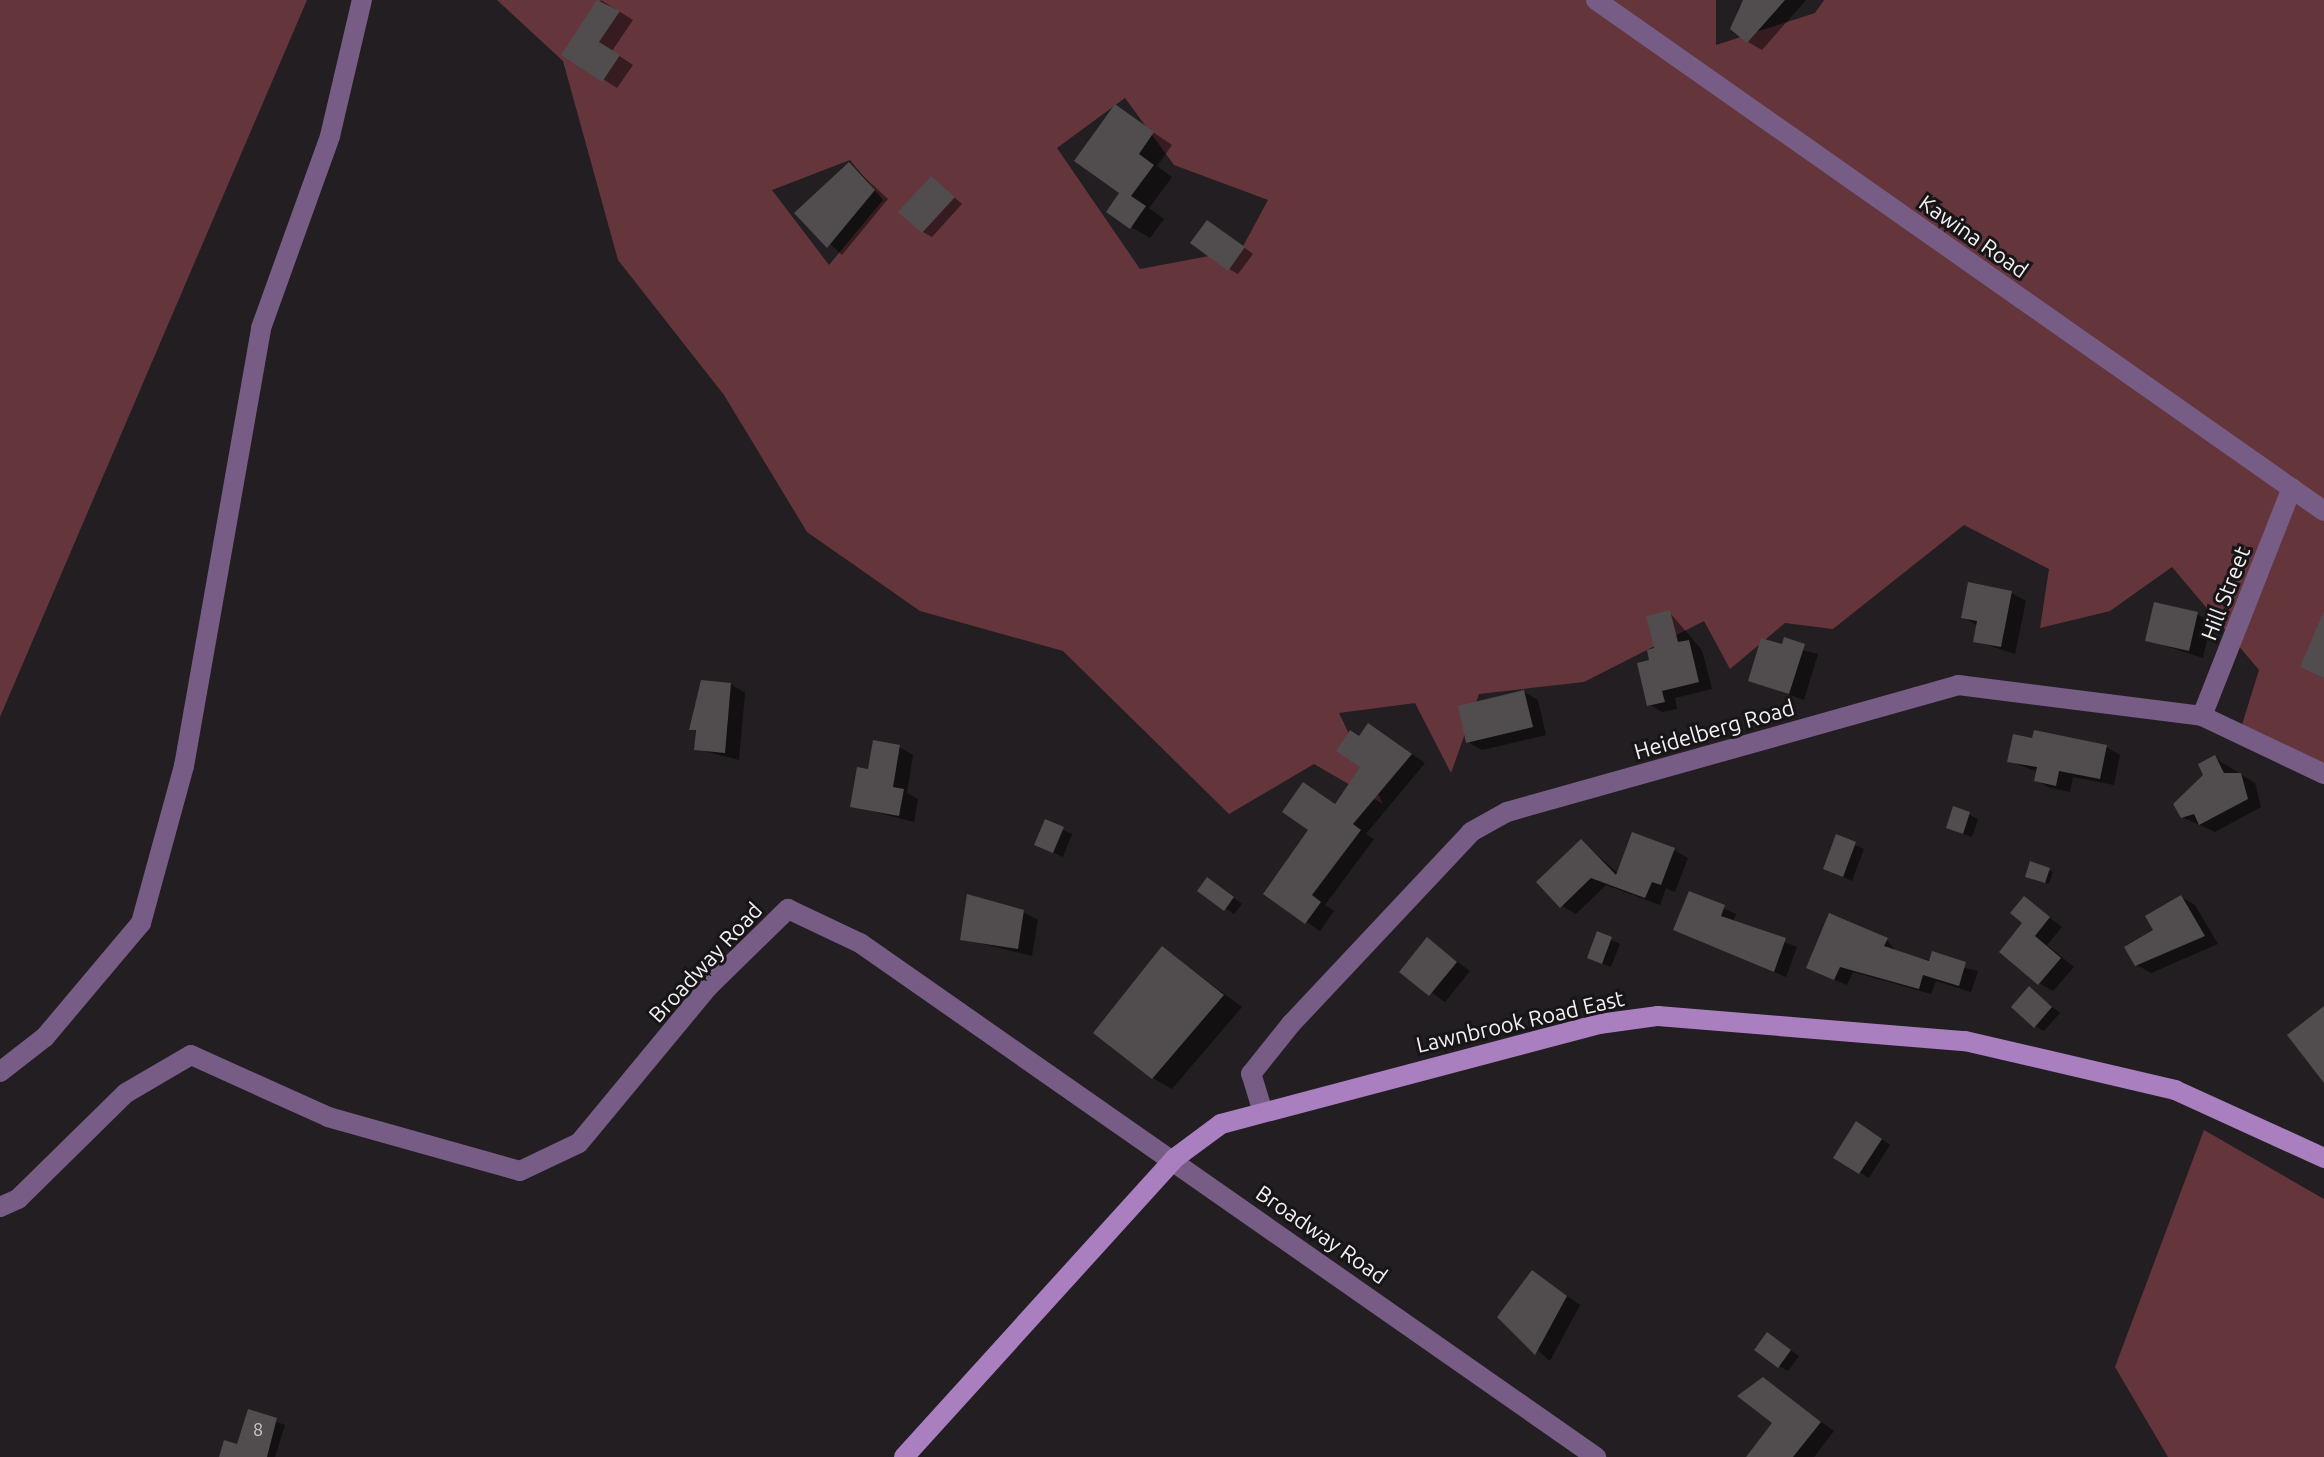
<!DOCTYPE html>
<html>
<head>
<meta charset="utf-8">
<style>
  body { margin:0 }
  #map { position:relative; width:2324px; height:1457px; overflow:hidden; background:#221e21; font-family:Ubuntu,sans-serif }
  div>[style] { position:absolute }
  .green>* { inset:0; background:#65353c }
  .shadow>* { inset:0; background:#0007 }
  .building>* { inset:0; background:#514c4e }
  .street>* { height:20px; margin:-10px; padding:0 10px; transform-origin:10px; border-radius:10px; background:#775c85 }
  .secondary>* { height:20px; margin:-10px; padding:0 10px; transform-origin:10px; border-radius:10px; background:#a97fbf }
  span { translate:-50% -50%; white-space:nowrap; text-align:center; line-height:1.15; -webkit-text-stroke:6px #181518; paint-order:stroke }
  .number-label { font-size:18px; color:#cbc8ca }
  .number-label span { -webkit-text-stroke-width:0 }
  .street-label { font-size:22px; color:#f4f1f3 }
</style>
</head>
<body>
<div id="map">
  <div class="green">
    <div style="clip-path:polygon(0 0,307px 0,0 717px)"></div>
    <div style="clip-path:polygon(evenodd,497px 0,1716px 0,1716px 45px,1815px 13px,1824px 0,2324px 0,2324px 772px,2241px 728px,2259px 670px,2172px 567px,2110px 611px,2040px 628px,2049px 569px,1964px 525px,1833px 629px,1785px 623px,1730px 669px,1704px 621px,1584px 682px,1479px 694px,1451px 773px,1415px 703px,1339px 713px,1383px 804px,1314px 764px,1229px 814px,1063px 651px,920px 611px,807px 532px,724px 395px,618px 260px,563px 61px,497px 0,1125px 98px,1174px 165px,1268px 200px,1241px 250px,1140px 269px,1057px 148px,1125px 98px,497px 0,850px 160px,883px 200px,829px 265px,772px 190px,850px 160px)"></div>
    <div style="clip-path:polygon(2204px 1130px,2324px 1199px,2324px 1457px,2168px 1457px,2115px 1367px)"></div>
  </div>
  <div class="shadow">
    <div style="clip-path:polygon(601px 0,633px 20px,612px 51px,633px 65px,617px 88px,564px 54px)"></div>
    <div style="clip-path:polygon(1746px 0,1806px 0,1762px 50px,1748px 42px,1737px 10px)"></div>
    <div style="clip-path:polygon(1116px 107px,1172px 145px,1157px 166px,1172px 177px,1149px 208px,1164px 219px,1150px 238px,1131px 227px)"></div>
    <div style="clip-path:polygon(850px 164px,888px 199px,842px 255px,797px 213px)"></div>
    <div style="clip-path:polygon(932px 178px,962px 204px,932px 237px,923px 232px)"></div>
    <div style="clip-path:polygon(1217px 227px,1253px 254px,1238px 274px,1229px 269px)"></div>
    <div style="clip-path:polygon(2011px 593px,2026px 601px,2015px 654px,1975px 641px,1978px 626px,1963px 617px)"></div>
    <div style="clip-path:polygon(1670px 613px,1702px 650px,1712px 689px,1675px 698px,1677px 709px,1662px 712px,1649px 704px,1652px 661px)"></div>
    <div style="clip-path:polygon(2197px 614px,2211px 622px,2203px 658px,2147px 640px)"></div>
    <div style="clip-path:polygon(1763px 640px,1818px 654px,1804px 700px,1750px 680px)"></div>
    <div style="clip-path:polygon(731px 684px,745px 693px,739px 760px,696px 749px,694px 705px)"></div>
    <div style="clip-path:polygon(1524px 692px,1538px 700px,1546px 735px,1482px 750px,1468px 742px)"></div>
    <div style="clip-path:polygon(1382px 734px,1425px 763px,1366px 834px,1374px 839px,1325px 905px,1334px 911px,1320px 931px,1265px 894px,1363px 767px,1360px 738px)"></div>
    <div style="clip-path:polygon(899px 747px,913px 755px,907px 793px,918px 799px,914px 822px,852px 806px,870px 772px)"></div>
    <div style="clip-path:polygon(2106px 747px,2120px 755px,2114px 785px,2073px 777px,2070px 792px,2050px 788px,2036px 780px,2038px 772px,2009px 761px)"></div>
    <div style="clip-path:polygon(2215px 758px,2255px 783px,2261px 807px,2215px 832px,2182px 817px)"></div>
    <div style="clip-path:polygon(1955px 808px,1978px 819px,1972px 837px,1957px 832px)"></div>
    <div style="clip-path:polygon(1046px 822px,1072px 834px,1063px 857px,1045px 849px)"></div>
    <div style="clip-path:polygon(1837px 837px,1864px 849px,1852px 881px,1825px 868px)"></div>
    <div style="clip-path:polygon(1581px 841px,1619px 874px,1674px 850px,1688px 858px,1675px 892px,1666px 888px,1660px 905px,1606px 885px,1576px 914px,1562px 906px)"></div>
    <div style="clip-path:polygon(2031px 863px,2053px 872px,2049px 884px,2031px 878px)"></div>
    <div style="clip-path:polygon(1216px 885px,1242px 904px,1234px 914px,1200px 891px)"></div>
    <div style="clip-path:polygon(1690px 893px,1736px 914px,1733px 922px,1797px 947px,1786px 977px,1675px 929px)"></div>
    <div style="clip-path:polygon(2181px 897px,2195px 905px,2218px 944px,2151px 973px,2137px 965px)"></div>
    <div style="clip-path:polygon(2025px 899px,2062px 927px,2047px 945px,2074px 967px,2053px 991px,2039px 983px)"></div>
    <div style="clip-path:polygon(1023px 912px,1038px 920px,1032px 956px,963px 939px)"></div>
    <div style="clip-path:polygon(1598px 934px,1620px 944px,1611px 967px,1598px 962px)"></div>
    <div style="clip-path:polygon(1427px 940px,1470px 971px,1445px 1002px,1402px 971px)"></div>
    <div style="clip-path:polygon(1887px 940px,1897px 953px,1978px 971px,1971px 992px,1936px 981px,1931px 994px,1853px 972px,1847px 985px,1821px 974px)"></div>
    <div style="clip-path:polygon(1162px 948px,1242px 1007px,1172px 1089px,1153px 1078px)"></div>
    <div style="clip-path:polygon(2029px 989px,2060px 1013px,2044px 1031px,2035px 1026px)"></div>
    <div style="clip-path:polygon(1866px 1129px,1890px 1145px,1869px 1178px,1836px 1157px)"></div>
    <div style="clip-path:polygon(1532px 1272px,1580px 1305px,1550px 1361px,1500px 1317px)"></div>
    <div style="clip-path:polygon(1777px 1340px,1799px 1356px,1788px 1371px,1779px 1366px)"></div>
    <div style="clip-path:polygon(1763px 1380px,1834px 1431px,1814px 1457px,1758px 1457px,1775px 1422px,1739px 1395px)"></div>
    <div style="clip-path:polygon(249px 1412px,285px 1425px,275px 1457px,226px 1457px,238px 1446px)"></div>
  </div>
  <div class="building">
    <div style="clip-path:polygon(597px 0,620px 11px,599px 42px,620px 55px,602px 82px,561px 55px)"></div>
    <div style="clip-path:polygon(1743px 0,1785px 0,1747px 43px,1730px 29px)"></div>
    <div style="clip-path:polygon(1115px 104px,1154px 132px,1139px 154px,1154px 165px,1131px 196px,1146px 206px,1130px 229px,1106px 212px,1119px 193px,1074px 161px)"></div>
    <div style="clip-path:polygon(849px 162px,875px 190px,827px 248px,794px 213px)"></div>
    <div style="clip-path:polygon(931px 176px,955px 197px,922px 233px,898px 212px)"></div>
    <div style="clip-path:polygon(1207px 220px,1245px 247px,1228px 271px,1190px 243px)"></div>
    <div style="clip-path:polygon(1968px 582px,2012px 591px,2001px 647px,1973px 642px,1977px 621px,1961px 618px)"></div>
    <div style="clip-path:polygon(2154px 602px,2198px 612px,2189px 651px,2145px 641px)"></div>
    <div style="clip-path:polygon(1670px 610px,1678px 642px,1689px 640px,1699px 682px,1662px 691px,1665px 702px,1647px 706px,1637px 663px,1649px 660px,1647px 650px,1654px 648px,1646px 616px)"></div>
    <div style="clip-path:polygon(2324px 611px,2324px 678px,2300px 667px)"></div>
    <div style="clip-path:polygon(1784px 637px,1805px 644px,1789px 694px,1748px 681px,1761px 638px,1782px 644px)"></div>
    <div style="clip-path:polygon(701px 680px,731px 683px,725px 753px,694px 750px,696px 730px,689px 730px)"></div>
    <div style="clip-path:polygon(1524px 690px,1533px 727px,1466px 743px,1458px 706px)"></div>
    <div style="clip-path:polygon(1368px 723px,1412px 754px,1353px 824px,1361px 830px,1312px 895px,1321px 902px,1305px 924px,1263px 894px,1308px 830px,1282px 812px,1303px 782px,1335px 804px,1360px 767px,1336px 751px,1350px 730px,1359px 736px)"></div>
    <div style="clip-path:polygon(2034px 730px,2107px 745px,2100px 779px,2059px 771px,2056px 786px,2034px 781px,2037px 767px,2007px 762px,2013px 734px,2032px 738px)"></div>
    <div style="clip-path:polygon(873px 740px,900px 745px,893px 787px,904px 789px,899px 816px,850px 807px,857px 767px,868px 769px)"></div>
    <div style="clip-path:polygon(2215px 755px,2224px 773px,2241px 773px,2248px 799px,2199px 825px,2194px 814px,2181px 818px,2173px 804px,2203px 775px,2198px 764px)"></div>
    <div style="clip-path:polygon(1953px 806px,1970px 812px,1963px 834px,1946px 828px)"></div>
    <div style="clip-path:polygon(1045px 819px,1064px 827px,1053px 853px,1034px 845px)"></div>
    <div style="clip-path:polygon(1632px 832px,1675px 848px,1661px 885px,1652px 882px,1645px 898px,1591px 878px,1560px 908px,1536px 882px,1581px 839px,1616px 875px)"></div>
    <div style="clip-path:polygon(1836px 834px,1856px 842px,1843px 877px,1823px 869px)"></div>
    <div style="clip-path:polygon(2030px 861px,2050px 868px,2045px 883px,2025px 877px)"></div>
    <div style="clip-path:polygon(1207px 877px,1234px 897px,1224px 911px,1197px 891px)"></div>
    <div style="clip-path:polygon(1689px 891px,1725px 905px,1721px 916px,1786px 938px,1774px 972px,1673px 930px)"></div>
    <div style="clip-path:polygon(967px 894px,1024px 910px,1018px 949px,960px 940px)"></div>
    <div style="clip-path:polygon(2181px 895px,2205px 936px,2135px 966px,2124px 947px,2153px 930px,2145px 916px)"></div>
    <div style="clip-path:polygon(2024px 896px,2050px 917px,2035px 936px,2061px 958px,2038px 985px,1999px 952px,2022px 923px,2010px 913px)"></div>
    <div style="clip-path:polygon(1829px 913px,1888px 938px,1884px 946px,1929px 961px,1932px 951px,1966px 962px,1959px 986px,1923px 975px,1919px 989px,1840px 967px,1834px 980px,1806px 968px)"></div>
    <div style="clip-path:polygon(1597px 931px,1612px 937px,1602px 964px,1587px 958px)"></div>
    <div style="clip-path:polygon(1427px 937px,1457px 962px,1429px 996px,1399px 972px)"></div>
    <div style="clip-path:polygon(1162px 946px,1224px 995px,1152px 1079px,1093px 1033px)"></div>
    <div style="clip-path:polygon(2029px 986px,2052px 1007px,2034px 1028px,2011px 1007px)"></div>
    <div style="clip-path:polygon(2324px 1006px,2324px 1083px,2287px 1035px)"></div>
    <div style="clip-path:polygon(1856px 1121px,1882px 1139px,1859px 1174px,1833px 1158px)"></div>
    <div style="clip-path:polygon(1532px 1270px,1567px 1296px,1535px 1355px,1497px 1317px)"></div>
    <div style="clip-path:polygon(1767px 1332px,1791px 1350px,1778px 1368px,1754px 1350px)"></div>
    <div style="clip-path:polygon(1763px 1377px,1821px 1422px,1793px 1457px,1746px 1457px,1772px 1423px,1737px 1396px)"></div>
    <div style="clip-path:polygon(248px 1409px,277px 1418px,267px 1457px,219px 1457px,224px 1440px,237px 1444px)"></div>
  </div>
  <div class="street">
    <div style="left:1596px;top:0;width:889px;rotate:35.07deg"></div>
    <div style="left:2202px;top:716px;width:245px;rotate:-68.5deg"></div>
    <div style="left:0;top:1072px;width:57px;rotate:-37.9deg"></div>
    <div style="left:45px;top:1037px;width:149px;rotate:-49.9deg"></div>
    <div style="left:141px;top:923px;width:163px;rotate:-74.7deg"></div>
    <div style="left:184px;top:766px;width:445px;rotate:-80deg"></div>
    <div style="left:261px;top:328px;width:204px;rotate:-70.2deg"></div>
    <div style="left:330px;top:136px;width:140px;rotate:-76.8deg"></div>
    <div style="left:1262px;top:1109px;width:37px;rotate:-107deg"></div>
    <div style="left:1251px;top:1074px;width:64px;rotate:-51.3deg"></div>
    <div style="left:1291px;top:1024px;width:263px;rotate:-46.8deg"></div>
    <div style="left:1471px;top:832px;width:41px;rotate:-29.1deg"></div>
    <div style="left:1507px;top:812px;width:469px;rotate:-15.7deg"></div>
    <div style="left:1958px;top:685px;width:246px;rotate:7.2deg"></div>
    <div style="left:2202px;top:716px;width:135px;rotate:25.4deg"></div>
    <div style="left:0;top:1207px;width:20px;rotate:-24deg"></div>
    <div style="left:18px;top:1199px;width:151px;rotate:-44.5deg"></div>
    <div style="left:126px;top:1093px;width:75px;rotate:-30.3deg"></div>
    <div style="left:191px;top:1055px;width:150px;rotate:24.3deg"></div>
    <div style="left:328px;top:1117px;width:199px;rotate:15.7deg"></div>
    <div style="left:520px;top:1171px;width:65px;rotate:-25.4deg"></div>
    <div style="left:579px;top:1143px;width:202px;rotate:-50.4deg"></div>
    <div style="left:708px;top:987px;width:112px;rotate:-44.3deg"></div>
    <div style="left:788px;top:909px;width:80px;rotate:25.3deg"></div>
    <div style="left:860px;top:943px;width:898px;rotate:34.93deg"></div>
  </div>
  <div class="secondary">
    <div style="left:904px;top:1457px;width:404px;rotate:-47.8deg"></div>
    <div style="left:1175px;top:1158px;width:57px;rotate:-36.5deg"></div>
    <div style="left:1221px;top:1124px;width:391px;rotate:-14.8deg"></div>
    <div style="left:1599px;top:1024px;width:60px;rotate:-7.7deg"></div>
    <div style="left:1658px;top:1016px;width:308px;rotate:4.7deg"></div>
    <div style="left:1965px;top:1041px;width:216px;rotate:13.1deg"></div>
    <div style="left:2175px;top:1090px;width:164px;rotate:24.5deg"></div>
  </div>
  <div class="number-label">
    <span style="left:258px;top:1429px">8</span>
  </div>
  <div class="street-label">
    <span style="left:1974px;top:236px;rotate:35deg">Kawina Road</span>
    <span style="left:2225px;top:593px;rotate:-69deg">Hill Street</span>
    <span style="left:1714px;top:729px;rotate:-16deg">Heidelberg Road</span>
    <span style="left:705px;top:962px;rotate:-47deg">Broadway Road</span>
    <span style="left:1520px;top:1021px;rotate:-13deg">Lawnbrook Road East</span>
    <span style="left:1322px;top:1234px;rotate:35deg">Broadway Road</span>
  </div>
</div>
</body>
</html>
